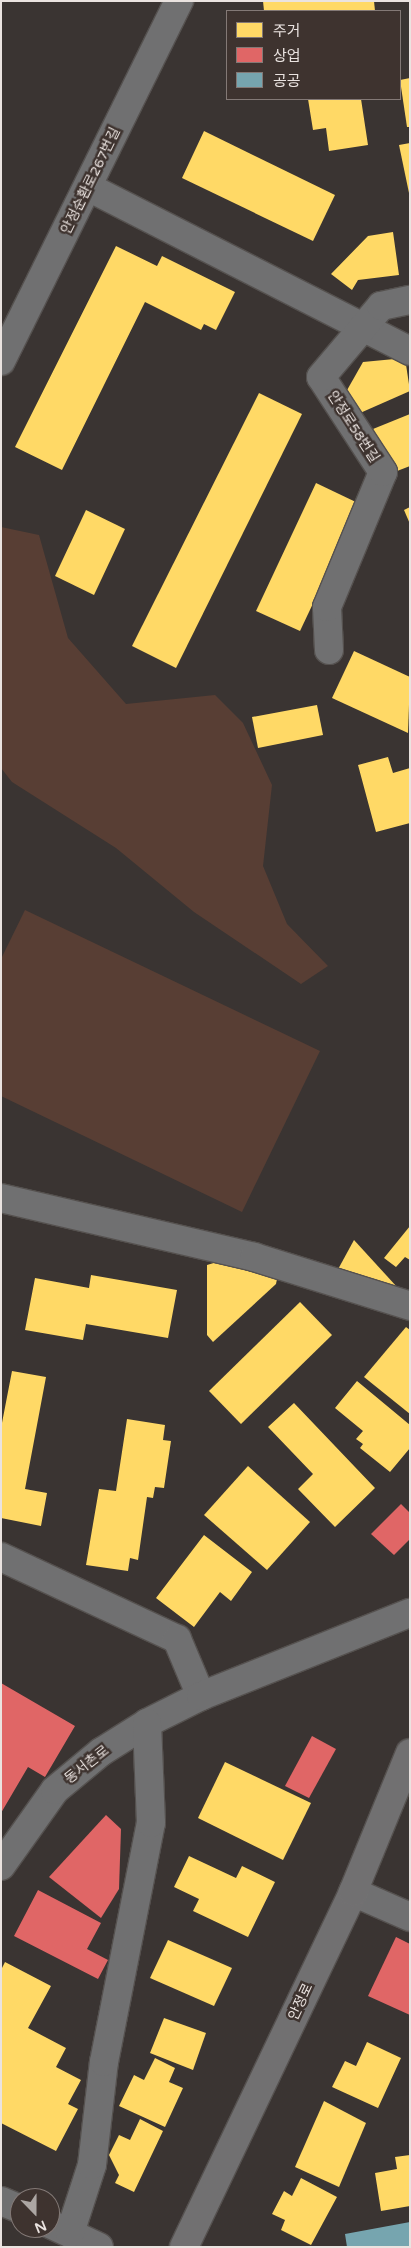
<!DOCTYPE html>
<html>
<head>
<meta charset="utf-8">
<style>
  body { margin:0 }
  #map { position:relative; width:411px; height:2248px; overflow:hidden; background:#3a3432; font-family:"Varela Round","Noto Sans KR",sans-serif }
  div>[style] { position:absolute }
  .green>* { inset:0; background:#583e34 }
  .homes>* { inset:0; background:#ffd966 }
  .shops>* { inset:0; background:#e06666 }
  .public>* { inset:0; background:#76a5af }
  .roads { filter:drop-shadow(1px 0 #55514f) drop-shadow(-1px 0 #55514f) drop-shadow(0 1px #55514f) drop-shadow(0 -1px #55514f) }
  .minor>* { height:28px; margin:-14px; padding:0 14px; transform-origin:14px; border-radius:14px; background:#707071 }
  .major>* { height:28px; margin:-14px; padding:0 14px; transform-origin:14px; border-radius:14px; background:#717071 }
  span { translate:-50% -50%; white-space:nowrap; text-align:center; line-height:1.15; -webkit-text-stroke:5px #3e332f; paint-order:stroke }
  .street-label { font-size:14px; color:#eae3e0 }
  .frame { position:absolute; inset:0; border:2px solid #eae3e0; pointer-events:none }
  .legend { position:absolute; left:226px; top:10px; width:175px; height:90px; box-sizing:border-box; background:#3e332f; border:1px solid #837976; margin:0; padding:6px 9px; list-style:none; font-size:15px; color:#eae3e0 }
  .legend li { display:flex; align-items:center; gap:10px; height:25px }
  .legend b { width:25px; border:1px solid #837976 }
  .north { position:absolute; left:10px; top:2188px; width:50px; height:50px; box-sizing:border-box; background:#3e332f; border:1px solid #837976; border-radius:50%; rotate:158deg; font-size:14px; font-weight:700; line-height:20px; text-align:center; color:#eae3e0 }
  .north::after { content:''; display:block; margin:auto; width:18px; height:22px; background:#aca6a3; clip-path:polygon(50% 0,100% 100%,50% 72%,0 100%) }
</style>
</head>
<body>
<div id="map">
  <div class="green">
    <div style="clip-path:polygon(1px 527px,39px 535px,68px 638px,126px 704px,215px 695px,243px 723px,272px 785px,263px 866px,287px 924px,328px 966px,301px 984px,194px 912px,116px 848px,12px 782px,1px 768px)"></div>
    <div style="clip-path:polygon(25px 910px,320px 1051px,242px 1212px,1px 1096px,1px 959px)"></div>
  </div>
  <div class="homes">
    <div style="clip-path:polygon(263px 1px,374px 1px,375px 11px,264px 11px)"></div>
    <div style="clip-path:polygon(410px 78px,410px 127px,407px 127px,400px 80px)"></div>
    <div style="clip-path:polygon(308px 99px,361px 99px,368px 145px,329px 151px,326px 128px,313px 130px)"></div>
    <div style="clip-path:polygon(204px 131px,335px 195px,313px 241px,182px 178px)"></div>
    <div style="clip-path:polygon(410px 143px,410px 193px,409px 193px,399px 145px)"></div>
    <div style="clip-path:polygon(393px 232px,399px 275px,358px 280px,352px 290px,331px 274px,368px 236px)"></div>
    <div style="clip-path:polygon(116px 246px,157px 266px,162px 256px,235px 292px,216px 330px,204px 324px,201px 330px,145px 302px,62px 470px,15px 447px)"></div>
    <div style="clip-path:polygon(405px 358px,410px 391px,351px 417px,342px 399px,363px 362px)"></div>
    <div style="clip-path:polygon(259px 393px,302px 414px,176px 668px,132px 646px)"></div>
    <div style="clip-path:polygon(410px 414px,410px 466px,392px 473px,373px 429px)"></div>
    <div style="clip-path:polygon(316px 483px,360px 504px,300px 631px,256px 611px)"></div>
    <div style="clip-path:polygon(410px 507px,410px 524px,404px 510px)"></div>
    <div style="clip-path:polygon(86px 510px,125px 529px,94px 595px,55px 576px)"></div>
    <div style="clip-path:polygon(354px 651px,410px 677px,408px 733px,332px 698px)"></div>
    <div style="clip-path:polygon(317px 705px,323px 735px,258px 748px,252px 717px)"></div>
    <div style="clip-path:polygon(388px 757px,393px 773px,410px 768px,410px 823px,376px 832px,358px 765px)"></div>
    <div style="clip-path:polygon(410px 1226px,410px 1260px,405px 1257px,396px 1267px,384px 1258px)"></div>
    <div style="clip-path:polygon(354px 1240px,397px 1287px,392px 1297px,336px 1273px)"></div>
    <div style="clip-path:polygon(217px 1262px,277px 1279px,276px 1284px,213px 1342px,207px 1335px,207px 1265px)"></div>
    <div style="clip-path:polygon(91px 1275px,177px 1290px,168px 1338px,86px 1324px,83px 1340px,25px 1330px,35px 1278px,89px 1288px)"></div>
    <div style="clip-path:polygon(300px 1302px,332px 1335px,241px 1424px,209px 1391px)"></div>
    <div style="clip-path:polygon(406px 1327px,410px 1330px,410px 1414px,364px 1377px)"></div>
    <div style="clip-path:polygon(12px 1371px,46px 1377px,25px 1489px,47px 1493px,41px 1526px,1px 1518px,1px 1428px)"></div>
    <div style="clip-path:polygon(357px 1381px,410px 1425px,410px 1448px,390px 1472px,360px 1448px,363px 1444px,356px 1439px,363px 1431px,335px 1408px)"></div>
    <div style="clip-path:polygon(294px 1403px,375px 1488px,335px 1527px,298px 1489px,313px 1474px,268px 1427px)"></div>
    <div style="clip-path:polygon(127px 1419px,165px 1425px,163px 1440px,171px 1441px,164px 1488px,155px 1487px,153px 1498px,147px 1497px,138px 1560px,130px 1558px,128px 1571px,86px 1565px,99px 1489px,116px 1491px)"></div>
    <div style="clip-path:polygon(248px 1466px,310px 1522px,267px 1570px,204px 1515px)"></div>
    <div style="clip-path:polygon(204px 1535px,252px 1572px,231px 1601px,220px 1592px,194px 1627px,156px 1598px)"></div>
    <div style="clip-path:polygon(225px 1762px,311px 1803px,283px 1860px,198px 1818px)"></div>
    <div style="clip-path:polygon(189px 1856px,236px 1878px,242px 1866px,275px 1882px,248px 1937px,193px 1911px,199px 1899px,174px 1887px)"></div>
    <div style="clip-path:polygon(168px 1940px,232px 1968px,214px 2006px,150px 1978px)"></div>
    <div style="clip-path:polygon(5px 1962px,51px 1986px,28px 2028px,66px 2048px,56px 2067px,81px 2080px,68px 2104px,78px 2109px,56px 2151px,1px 2123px,1px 1970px)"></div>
    <div style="clip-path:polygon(164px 2018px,206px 2033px,193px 2070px,150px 2053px)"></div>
    <div style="clip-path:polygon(367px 2042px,401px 2058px,378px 2108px,332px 2087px,345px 2061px,356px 2066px)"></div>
    <div style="clip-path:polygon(155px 2058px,175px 2068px,169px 2082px,183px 2088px,165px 2127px,119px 2106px,134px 2075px,144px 2080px)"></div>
    <div style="clip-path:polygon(324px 2101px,366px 2123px,339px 2187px,295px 2167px)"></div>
    <div style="clip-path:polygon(140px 2119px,163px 2131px,134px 2192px,115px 2183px,119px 2175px,109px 2155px,119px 2135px,130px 2140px)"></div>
    <div style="clip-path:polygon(410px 2155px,410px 2206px,381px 2211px,375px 2173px,397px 2169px,395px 2157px)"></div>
    <div style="clip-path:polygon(301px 2178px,337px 2197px,311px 2245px,281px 2230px,285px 2220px,272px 2214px,284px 2191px,292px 2196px)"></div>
  </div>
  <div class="shops">
    <div style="clip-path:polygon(401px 1504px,410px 1513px,410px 1539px,394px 1555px,371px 1534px)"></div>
    <div style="clip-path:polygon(1px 1683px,75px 1726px,45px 1777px,28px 1767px,1px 1813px)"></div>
    <div style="clip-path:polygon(312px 1736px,336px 1749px,309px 1798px,285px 1786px)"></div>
    <div style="clip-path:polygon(106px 1815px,121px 1829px,119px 1889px,101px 1918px,49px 1877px)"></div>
    <div style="clip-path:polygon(38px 1890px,101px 1923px,87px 1949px,108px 1960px,98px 1979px,14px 1936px)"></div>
    <div style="clip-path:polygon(396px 1937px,410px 1944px,410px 2015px,368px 1996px)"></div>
  </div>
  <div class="public">
    <div style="clip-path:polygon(410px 2222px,410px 2247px,347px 2247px,345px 2234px)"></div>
  </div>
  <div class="roads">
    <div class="minor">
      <div style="left:88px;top:187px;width:361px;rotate:27deg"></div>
      <div style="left:1px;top:361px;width:402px;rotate:-63.7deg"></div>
      <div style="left:329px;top:650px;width:43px;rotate:-92.7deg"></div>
      <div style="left:327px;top:607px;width:146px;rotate:-67.5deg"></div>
      <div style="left:383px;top:472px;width:113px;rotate:-123.1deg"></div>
      <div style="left:321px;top:377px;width:93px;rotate:-49.8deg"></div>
      <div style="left:381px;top:306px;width:30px;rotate:-12deg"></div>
      <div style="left:1px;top:1198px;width:260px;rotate:13.1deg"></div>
      <div style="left:254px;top:1257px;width:164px;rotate:17.4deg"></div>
      <div style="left:1px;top:1557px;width:194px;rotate:25deg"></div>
      <div style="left:177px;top:1639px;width:62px;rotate:67.2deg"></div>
      <div style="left:1px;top:1866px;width:93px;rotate:-54.6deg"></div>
      <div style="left:55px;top:1790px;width:60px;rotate:-39.6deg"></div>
      <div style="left:101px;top:1752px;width:54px;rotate:-32.2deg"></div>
      <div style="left:147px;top:1723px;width:60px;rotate:-26.6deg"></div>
      <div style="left:201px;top:1696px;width:225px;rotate:-21.7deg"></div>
      <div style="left:353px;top:1892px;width:62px;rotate:23.7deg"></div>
      <div style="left:1px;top:2201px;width:21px;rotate:23deg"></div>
      <div style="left:50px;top:2224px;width:54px;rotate:25.1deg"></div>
      <div style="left:70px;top:2233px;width:71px;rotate:-72.1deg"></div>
      <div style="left:92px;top:2165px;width:104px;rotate:-83.4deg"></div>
      <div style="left:104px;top:2062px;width:244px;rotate:-78.9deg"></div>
      <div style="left:151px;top:1823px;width:100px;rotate:-92.3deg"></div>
    </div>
    <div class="major">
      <div style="left:184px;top:2247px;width:393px;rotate:-64.5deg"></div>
      <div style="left:353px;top:1892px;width:150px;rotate:-67.7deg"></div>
    </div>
  </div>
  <div class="street-label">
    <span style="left:91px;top:181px;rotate:-64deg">안정순환로267번길</span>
    <span style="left:353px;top:427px;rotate:57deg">안정로58번길</span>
    <span style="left:87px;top:1765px;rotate:-38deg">동서촌로</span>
    <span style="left:301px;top:2002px;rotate:-65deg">안정로</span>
  </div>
  <div class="frame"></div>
  <ul class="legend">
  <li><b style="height:14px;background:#ffd966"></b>주거</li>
  <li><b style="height:14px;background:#e06666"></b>상업</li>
  <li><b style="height:14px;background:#76a5af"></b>공공</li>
  </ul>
  <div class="north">N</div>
</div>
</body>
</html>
